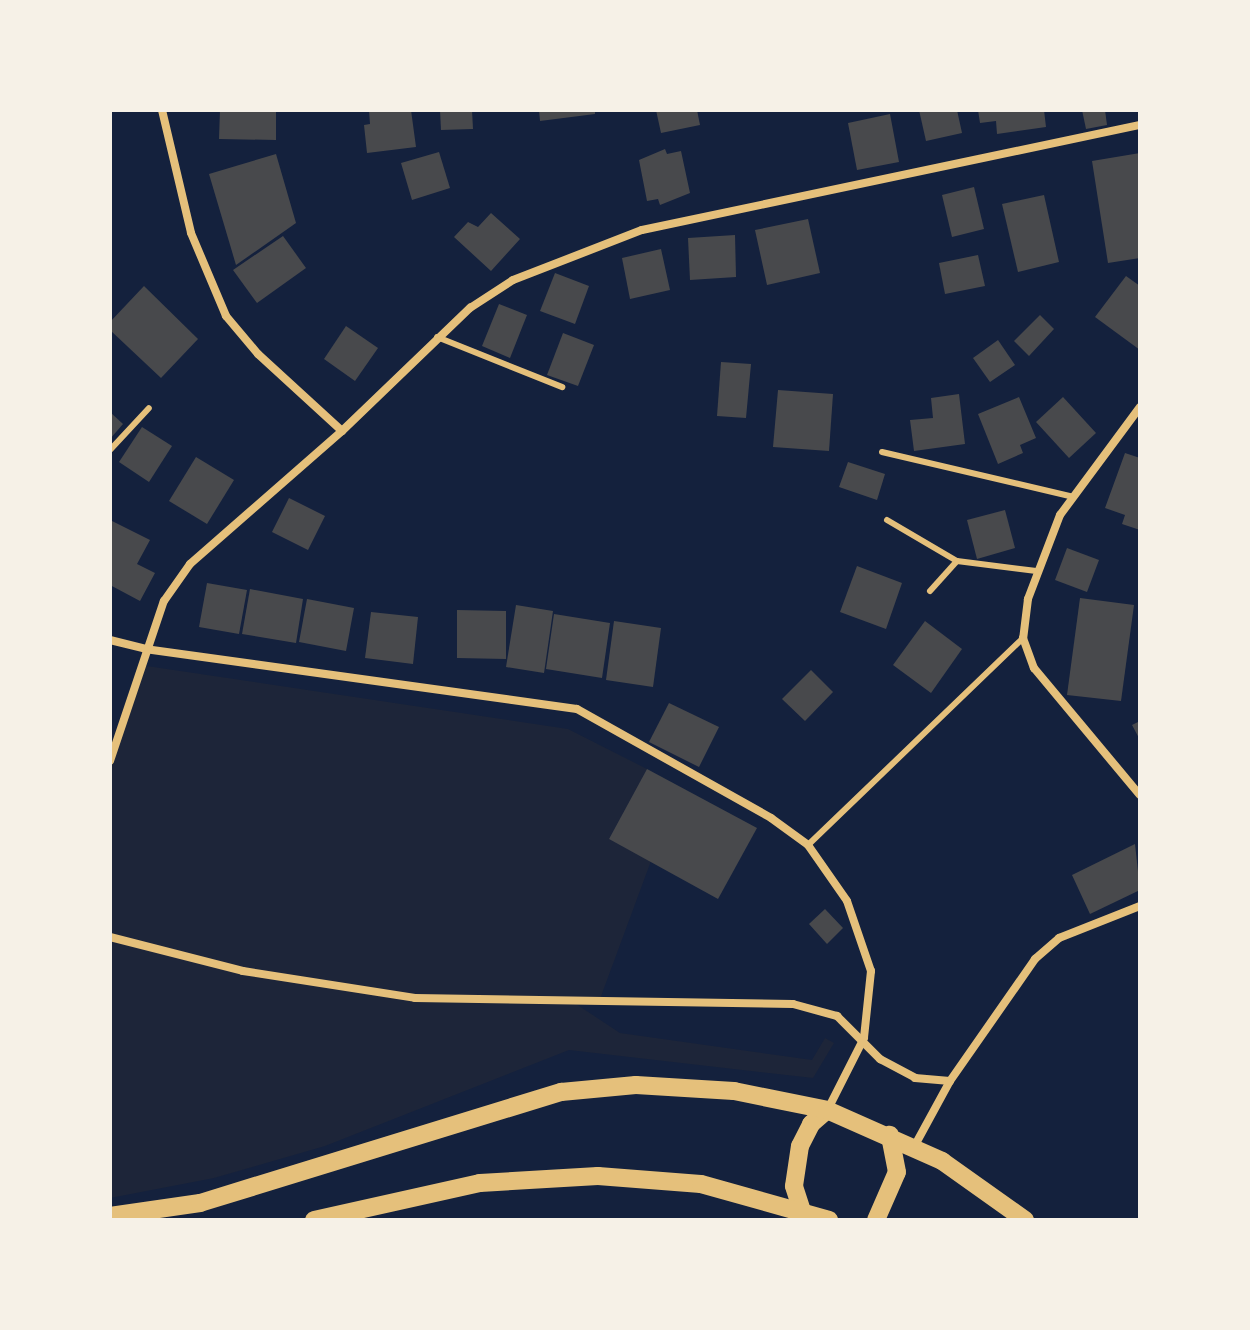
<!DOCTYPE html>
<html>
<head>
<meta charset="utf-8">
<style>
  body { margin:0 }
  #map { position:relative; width:1250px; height:1330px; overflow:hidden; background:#14213d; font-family:Karla,sans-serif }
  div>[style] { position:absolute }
  .green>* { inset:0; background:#1d2539 }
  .building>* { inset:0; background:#48494c }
  .service>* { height:6px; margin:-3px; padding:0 3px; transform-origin:3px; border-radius:3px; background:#e5c07b }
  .minor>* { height:8px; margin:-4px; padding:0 4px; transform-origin:4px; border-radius:4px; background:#e5c07b }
  .primary>* { height:18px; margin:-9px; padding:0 9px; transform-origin:9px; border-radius:9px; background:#e5c07b }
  span { translate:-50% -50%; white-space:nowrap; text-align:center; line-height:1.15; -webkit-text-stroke:7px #f6f1e7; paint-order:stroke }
  .frame { position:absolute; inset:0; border:112px solid #f6f1e7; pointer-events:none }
</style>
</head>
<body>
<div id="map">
  <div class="green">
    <div style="clip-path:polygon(140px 665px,568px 729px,647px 769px,609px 839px,651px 861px,600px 999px,570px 1000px,620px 1033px,812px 1060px,825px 1038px,834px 1043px,813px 1078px,569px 1050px,325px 1146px,214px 1178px,110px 1198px,110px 761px)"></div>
  </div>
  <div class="building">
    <div style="clip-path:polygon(220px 110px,276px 110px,276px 140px,219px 139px)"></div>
    <div style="clip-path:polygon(369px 110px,411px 110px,416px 147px,367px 153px,364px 125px,370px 124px)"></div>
    <div style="clip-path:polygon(440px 110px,472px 110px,473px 129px,441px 130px)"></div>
    <div style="clip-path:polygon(539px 110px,595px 110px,595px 114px,540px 121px)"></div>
    <div style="clip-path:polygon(656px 110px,697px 110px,700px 125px,661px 133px)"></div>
    <div style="clip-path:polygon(919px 110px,957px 110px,962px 133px,926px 141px)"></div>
    <div style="clip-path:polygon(978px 110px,1044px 110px,1046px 127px,997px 134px,996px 121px,980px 123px)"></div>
    <div style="clip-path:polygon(1082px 110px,1105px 110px,1107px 125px,1086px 129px)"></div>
    <div style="clip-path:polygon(890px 114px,899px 162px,857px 170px,848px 123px)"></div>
    <div style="clip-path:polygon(665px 149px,667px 154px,681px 151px,690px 193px,660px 205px,658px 199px,647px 201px,639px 160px)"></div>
    <div style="clip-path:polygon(439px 152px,450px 188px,412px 200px,401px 163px)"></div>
    <div style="clip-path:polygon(1140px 153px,1140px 258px,1108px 263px,1092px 161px)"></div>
    <div style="clip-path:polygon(276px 154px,296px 223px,236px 265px,209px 174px)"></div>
    <div style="clip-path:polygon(974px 187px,984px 229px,952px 237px,942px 195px)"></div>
    <div style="clip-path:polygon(1044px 195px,1059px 262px,1018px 272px,1002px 204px)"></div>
    <div style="clip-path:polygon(491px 213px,520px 239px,491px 271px,454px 237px,468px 222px,478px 227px)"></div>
    <div style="clip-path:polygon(808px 219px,820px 273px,767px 285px,755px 230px)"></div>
    <div style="clip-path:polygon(735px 235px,736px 277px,690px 280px,688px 238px)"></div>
    <div style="clip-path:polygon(283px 236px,306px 268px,257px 303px,233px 270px)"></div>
    <div style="clip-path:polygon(661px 249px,670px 290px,630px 299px,622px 258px)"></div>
    <div style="clip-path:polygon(978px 255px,985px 286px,945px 294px,939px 263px)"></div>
    <div style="clip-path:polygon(555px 273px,589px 286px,575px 324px,540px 311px)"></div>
    <div style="clip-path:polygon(1126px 276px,1140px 286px,1140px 350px,1095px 317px)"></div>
    <div style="clip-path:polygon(144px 286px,198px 339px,161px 378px,110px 330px,110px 322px)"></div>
    <div style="clip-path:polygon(499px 304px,527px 315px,510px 358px,482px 346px)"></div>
    <div style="clip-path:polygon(1040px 315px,1054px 329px,1029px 356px,1014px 341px)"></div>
    <div style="clip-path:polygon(346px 326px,378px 348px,355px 381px,324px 359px)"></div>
    <div style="clip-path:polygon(563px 333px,594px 345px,578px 386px,547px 375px)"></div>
    <div style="clip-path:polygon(998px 340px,1015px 365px,990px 382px,973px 358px)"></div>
    <div style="clip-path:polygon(721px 362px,751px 364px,746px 418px,717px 416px)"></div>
    <div style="clip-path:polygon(778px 390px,833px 394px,829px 451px,773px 447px)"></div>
    <div style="clip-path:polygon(959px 394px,965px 444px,914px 451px,910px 420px,933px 418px,931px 398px)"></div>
    <div style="clip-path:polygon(1019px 397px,1036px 438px,1020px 445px,1023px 453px,998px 464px,978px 414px)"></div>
    <div style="clip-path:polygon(1063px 397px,1096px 433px,1069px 458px,1036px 422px)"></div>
    <div style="clip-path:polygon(110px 412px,123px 424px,110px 439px)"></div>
    <div style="clip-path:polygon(142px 427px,172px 446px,149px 482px,119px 462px)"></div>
    <div style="clip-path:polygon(1125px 453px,1140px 458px,1140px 530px,1122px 524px,1125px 515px,1105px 508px)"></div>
    <div style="clip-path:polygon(196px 457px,234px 480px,207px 524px,169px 501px)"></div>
    <div style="clip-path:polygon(848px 462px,885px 474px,877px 500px,839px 487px)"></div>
    <div style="clip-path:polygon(289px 498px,325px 516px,308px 550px,272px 532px)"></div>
    <div style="clip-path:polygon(1005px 510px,1015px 548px,977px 559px,967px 520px)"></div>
    <div style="clip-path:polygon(110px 520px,150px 540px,137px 564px,155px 573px,140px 601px,110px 585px)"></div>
    <div style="clip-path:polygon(1067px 548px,1099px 560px,1087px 592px,1055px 580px)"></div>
    <div style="clip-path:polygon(857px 566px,902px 583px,886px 629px,840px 612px)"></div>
    <div style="clip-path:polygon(207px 583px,247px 590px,239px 634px,199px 627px)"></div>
    <div style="clip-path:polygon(250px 589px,303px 599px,296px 643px,242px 634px)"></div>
    <div style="clip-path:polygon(1080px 598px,1134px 605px,1121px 701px,1067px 695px)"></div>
    <div style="clip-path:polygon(307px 599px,354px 608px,346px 651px,299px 642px)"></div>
    <div style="clip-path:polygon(516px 605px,553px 611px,544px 673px,506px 667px)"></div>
    <div style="clip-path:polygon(457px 610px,506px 611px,506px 659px,457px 658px)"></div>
    <div style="clip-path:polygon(371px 612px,418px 617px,413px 664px,365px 658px)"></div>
    <div style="clip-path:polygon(554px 614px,610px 623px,602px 678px,546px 669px)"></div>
    <div style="clip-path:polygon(614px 621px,661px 628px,653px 687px,606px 680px)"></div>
    <div style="clip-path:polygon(925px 621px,962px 649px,931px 693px,893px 665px)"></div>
    <div style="clip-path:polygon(811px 670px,833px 692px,805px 721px,782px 699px)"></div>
    <div style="clip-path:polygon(669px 703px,719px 727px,699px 767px,649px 742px)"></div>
    <div style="clip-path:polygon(1140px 721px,1140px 740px,1132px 725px)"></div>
    <div style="clip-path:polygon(647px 769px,757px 828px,718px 899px,609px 839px)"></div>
    <div style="clip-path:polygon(1135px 844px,1140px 890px,1090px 914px,1072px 875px)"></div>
    <div style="clip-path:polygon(825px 909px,843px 928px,827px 944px,809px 924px)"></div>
  </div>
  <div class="service">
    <div style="left:437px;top:337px;width:135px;rotate:21.8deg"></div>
    <div style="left:110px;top:450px;width:57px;rotate:-47.1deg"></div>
    <div style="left:882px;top:452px;width:197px;rotate:13.2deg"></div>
    <div style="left:887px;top:520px;width:81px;rotate:30.4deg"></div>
    <div style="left:930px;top:591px;width:40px;rotate:-48deg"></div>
    <div style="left:957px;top:561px;width:80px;rotate:7.2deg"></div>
    <div style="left:808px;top:845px;width:298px;rotate:-43.9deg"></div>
  </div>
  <div class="minor">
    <div style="left:162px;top:110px;width:126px;rotate:76.7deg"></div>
    <div style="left:191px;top:233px;width:90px;rotate:67.1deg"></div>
    <div style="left:226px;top:316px;width:50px;rotate:49.9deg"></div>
    <div style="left:258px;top:354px;width:114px;rotate:42.5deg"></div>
    <div style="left:1140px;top:407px;width:134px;rotate:126.5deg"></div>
    <div style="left:1060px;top:515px;width:90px;rotate:110.9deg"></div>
    <div style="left:1028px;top:599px;width:39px;rotate:97deg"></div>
    <div style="left:1023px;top:638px;width:32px;rotate:70deg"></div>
    <div style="left:1034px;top:668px;width:165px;rotate:50.2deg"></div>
    <div style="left:110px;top:640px;width:36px;rotate:14deg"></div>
    <div style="left:145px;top:649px;width:436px;rotate:7.9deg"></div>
    <div style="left:577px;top:709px;width:223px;rotate:29.3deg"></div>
    <div style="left:771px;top:818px;width:46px;rotate:36.1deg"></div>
    <div style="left:808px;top:845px;width:68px;rotate:55.1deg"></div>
    <div style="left:847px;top:901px;width:74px;rotate:71.1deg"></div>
    <div style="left:871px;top:971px;width:67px;rotate:96deg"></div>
    <div style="left:864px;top:1038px;width:80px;rotate:116.9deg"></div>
    <div style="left:110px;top:761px;width:169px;rotate:-71.4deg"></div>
    <div style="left:164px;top:601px;width:45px;rotate:-54.9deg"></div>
    <div style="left:190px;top:564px;width:202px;rotate:-41.2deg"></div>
    <div style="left:342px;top:431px;width:178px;rotate:-43.9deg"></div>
    <div style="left:470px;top:308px;width:51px;rotate:-33.1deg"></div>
    <div style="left:513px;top:280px;width:138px;rotate:-21.2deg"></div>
    <div style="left:642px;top:230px;width:509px;rotate:-11.91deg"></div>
    <div style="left:110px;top:937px;width:137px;rotate:14.3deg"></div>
    <div style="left:243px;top:971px;width:174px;rotate:8.9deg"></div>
    <div style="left:415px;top:998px;width:378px;rotate:0.9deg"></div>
    <div style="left:793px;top:1004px;width:46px;rotate:15.3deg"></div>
    <div style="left:837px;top:1016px;width:61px;rotate:45deg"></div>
    <div style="left:880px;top:1059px;width:40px;rotate:28deg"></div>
    <div style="left:915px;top:1078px;width:35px;rotate:5deg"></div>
    <div style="left:914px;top:1147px;width:75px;rotate:-61.4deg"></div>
    <div style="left:950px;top:1081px;width:149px;rotate:-55.1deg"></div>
    <div style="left:1035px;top:959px;width:32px;rotate:-41deg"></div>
    <div style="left:1059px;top:938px;width:87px;rotate:-21.6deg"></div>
  </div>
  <div class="primary">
    <div style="left:802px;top:1211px;width:26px;rotate:-108deg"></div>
    <div style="left:794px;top:1186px;width:40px;rotate:-81.5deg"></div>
    <div style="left:800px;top:1146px;width:25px;rotate:-63deg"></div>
    <div style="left:811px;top:1124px;width:21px;rotate:-41deg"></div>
    <div style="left:110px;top:1216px;width:91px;rotate:-8.2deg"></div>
    <div style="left:200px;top:1203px;width:378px;rotate:-17.1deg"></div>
    <div style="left:561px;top:1092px;width:75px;rotate:-5.3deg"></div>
    <div style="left:636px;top:1085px;width:98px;rotate:3.5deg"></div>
    <div style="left:734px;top:1091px;width:95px;rotate:11.5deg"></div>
    <div style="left:827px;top:1110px;width:126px;rotate:23.9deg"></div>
    <div style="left:942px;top:1161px;width:102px;rotate:35.4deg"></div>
    <div style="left:314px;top:1220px;width:170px;rotate:-12.6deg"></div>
    <div style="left:480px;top:1183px;width:118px;rotate:-3.4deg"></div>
    <div style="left:598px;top:1176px;width:103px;rotate:4.4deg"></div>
    <div style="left:701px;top:1184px;width:133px;rotate:15.7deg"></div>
    <div style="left:876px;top:1220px;width:52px;rotate:-66.4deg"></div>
    <div style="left:897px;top:1172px;width:38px;rotate:-101deg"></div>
  </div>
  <div class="frame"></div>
</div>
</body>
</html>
